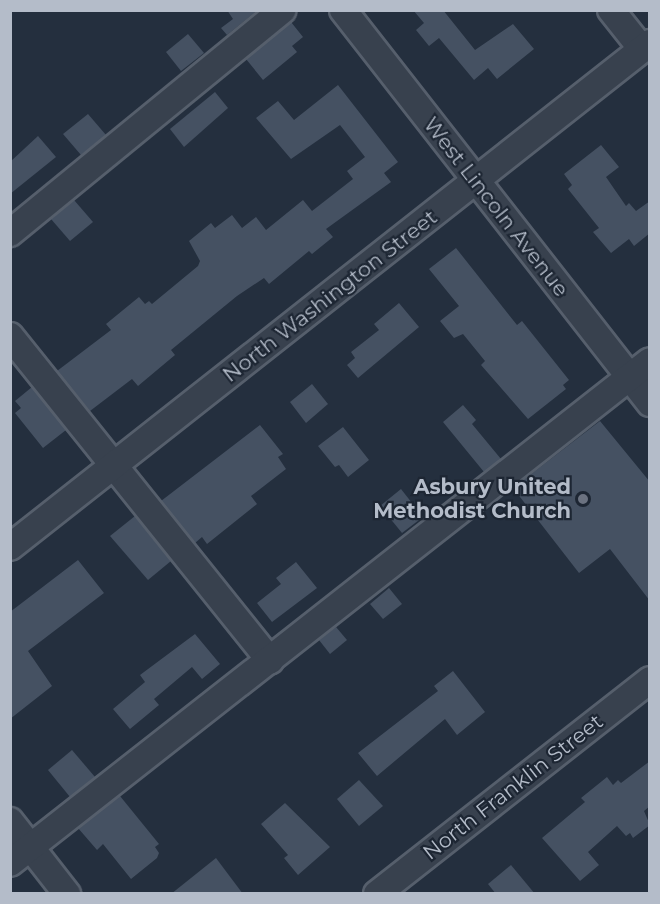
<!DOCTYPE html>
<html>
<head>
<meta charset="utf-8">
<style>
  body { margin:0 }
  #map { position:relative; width:660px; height:904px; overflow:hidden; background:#242f3e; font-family:Montserrat,sans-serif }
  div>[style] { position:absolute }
  .building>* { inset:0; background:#455162 }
  .roads { filter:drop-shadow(2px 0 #565f6c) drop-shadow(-2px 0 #565f6c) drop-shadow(0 2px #565f6c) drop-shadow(0 -2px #565f6c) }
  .minor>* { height:26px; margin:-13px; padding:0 13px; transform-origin:13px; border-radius:13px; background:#38414e }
  .dots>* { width:16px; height:16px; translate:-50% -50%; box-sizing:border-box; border:3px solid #1d2633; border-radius:50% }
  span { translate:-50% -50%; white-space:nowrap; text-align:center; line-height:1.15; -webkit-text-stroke:4.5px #1d2633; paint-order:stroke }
  .street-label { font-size:21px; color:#b4bcc9 }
  .poi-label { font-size:21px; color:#b4bcc9; font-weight:700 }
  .right { translate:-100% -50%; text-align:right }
  .frame { position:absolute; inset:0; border:12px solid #b4bcc9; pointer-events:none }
</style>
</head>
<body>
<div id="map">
  <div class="building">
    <div style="clip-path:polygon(227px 10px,258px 10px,227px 35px,221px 28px,233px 19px)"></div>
    <div style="clip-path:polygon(413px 10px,443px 10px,475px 50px,513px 24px,534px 49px,497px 79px,488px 68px,474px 80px,439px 38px,429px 46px,416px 30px,424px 23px)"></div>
    <div style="clip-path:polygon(291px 22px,303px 37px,292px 46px,297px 52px,263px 80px,246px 59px)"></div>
    <div style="clip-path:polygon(188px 34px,204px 53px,181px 71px,166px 52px)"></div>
    <div style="clip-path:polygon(338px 85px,398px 162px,384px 173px,391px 182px,326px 229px,333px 237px,312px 254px,309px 251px,269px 284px,264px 278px,237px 296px,171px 350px,175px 355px,138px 386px,132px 379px,90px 411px,57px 371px,111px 330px,106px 324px,139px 297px,145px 304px,149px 301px,152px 304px,198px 266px,200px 261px,189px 241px,211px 223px,215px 228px,232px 215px,242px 228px,256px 217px,266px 230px,303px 200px,312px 211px,353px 179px,347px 171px,365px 157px,340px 125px,291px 159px,256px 118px,278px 101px,294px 120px)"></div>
    <div style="clip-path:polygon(215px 92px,228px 108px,184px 147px,170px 129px)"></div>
    <div style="clip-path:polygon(88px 114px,106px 135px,81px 155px,63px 134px)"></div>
    <div style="clip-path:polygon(38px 136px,56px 157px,10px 194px,10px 162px)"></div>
    <div style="clip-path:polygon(601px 145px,619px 167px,606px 177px,626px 206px,629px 203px,636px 211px,650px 201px,650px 233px,634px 246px,629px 239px,611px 253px,593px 232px,599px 228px,568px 189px,572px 185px,564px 174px)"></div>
    <div style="clip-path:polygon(74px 200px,93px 222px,70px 241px,51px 219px)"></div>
    <div style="clip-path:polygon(456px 248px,517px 325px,522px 321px,569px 380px,563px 385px,566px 389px,528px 419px,481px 365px,485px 361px,463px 334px,454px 338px,440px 321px,459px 306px,429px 269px)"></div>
    <div style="clip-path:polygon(399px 303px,419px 327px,358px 378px,347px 365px,355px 358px,351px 352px,379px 330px,374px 324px)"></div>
    <div style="clip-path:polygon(312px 384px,328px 404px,306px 423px,290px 402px)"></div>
    <div style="clip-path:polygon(32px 387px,66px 430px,43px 448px,15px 413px,21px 408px,15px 401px)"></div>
    <div style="clip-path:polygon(463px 405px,476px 420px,472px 424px,501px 459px,484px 472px,443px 422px)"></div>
    <div style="clip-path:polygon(600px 421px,650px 482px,650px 601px,610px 549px,579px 573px,513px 488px)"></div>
    <div style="clip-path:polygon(260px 425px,283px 454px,278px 457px,286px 469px,251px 496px,257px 504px,207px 544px,202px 537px,195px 543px,161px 501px)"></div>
    <div style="clip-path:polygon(343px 427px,369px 460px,348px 477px,339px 465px,335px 467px,318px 446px)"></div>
    <div style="clip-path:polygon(401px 489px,423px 517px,402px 533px,380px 506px)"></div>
    <div style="clip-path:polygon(135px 516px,171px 561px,148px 580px,110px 536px)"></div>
    <div style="clip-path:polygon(78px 560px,104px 593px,28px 651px,52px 686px,10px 719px,10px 612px)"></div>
    <div style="clip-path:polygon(296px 562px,317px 588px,272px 622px,257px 603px,281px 584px,276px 578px)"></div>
    <div style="clip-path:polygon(389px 588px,402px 604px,383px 619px,370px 604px)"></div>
    <div style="clip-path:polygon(336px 627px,347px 640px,330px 654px,319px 640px)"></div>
    <div style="clip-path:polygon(195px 634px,220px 664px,202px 679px,192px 667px,154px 699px,159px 705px,130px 729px,113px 709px,145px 682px,140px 675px)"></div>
    <div style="clip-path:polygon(453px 671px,485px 712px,457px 735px,445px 719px,377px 776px,358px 753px,438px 691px,434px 686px)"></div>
    <div style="clip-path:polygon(72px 750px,95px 777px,70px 797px,48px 770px)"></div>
    <div style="clip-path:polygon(650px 761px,650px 806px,644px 811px,650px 825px,633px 838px,630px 833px,626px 836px,617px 826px,588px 852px,599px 865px,580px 881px,542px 838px,585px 802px,581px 798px,607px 777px,613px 785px,618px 780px,621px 783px)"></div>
    <div style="clip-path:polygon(359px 780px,383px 806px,359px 826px,337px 799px)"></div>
    <div style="clip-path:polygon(120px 796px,159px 844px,155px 847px,159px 853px,157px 858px,131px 879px,103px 844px,97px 850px,78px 828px)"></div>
    <div style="clip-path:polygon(285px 803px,330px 847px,298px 875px,284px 858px,288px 855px,261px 824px)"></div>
    <div style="clip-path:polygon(216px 858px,243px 894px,171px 894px)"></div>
    <div style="clip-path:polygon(511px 865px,535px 894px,496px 894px,488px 884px)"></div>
  </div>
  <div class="roads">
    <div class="minor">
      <div style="left:343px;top:10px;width:499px;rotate:52deg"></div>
      <div style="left:611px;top:10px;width:50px;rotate:51.5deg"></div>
      <div style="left:10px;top:233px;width:352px;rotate:-39.3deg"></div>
      <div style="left:10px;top:336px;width:416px;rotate:51.3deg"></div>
      <div style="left:10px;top:547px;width:815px;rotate:-38.22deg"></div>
      <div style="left:10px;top:821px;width:93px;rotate:52deg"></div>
      <div style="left:10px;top:863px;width:813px;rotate:-38.11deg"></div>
      <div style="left:377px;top:894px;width:347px;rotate:-38.1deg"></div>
    </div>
  </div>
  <div class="dots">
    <div style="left:583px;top:499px;background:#6b7280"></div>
  </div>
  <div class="street-label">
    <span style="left:496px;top:207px;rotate:52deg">West Lincoln Avenue</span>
    <span style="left:330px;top:296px;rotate:-38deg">North Washington Street</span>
    <span style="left:513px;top:787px;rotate:-38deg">North Franklin Street</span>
  </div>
  <div class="poi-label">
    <span class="right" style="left:571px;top:499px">Asbury United<br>Methodist Church</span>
  </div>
  <div class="frame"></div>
</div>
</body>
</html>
